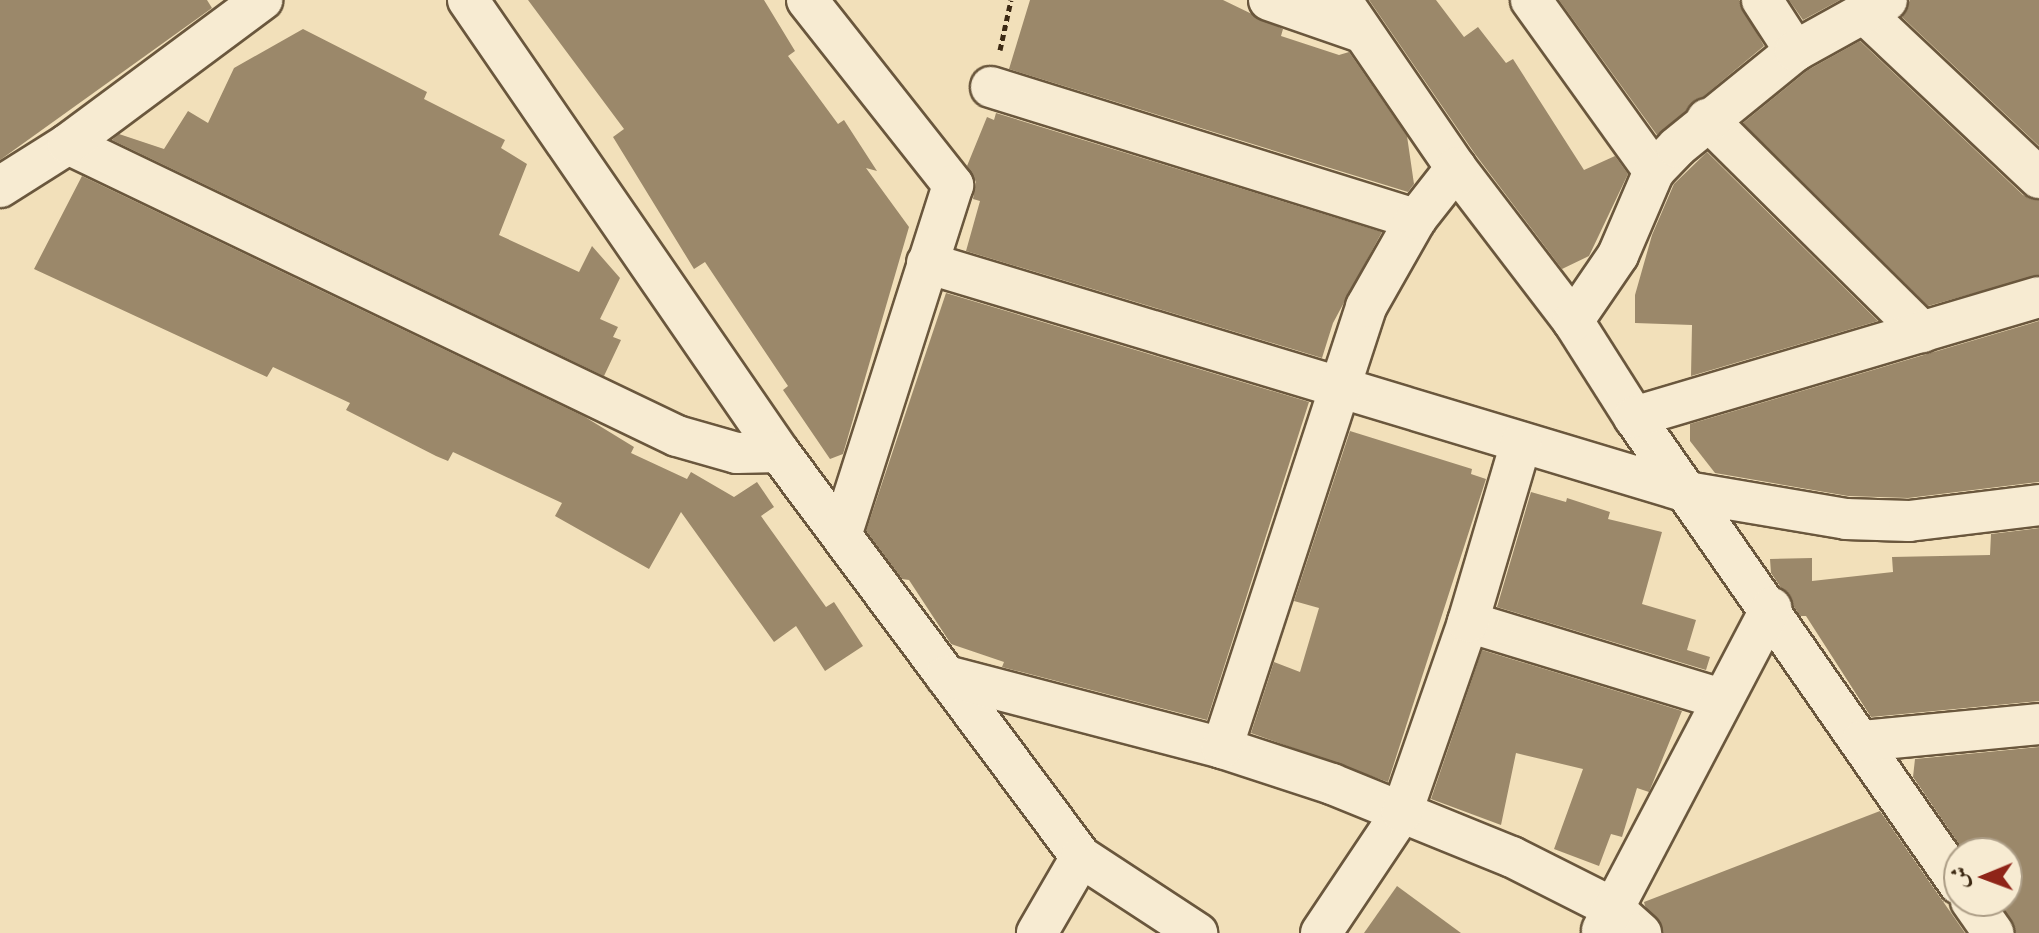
<!DOCTYPE html>
<html>
<head>
<meta charset="utf-8">
<style>
  body { margin:0 }
  #map { position:relative; width:2039px; height:933px; overflow:hidden; background:#f2e0ba; font-family:"Libre Bodoni",Amiri,serif }
  div>[style] { position:absolute }
  .building>* { inset:0; background:#9b886a }
  .path>* { height:5px; margin-top:-2.5px; transform-origin:0; background:repeating-linear-gradient(90deg,#3c2913 0 6px,transparent 0 10px) }
  .roads { filter:drop-shadow(2px 0 #6a573d) drop-shadow(-2px 0 #6a573d) drop-shadow(0 2px #6a573d) drop-shadow(0 -2px #6a573d) }
  .street>* { height:40px; margin:-20px; padding:0 20px; transform-origin:20px; border-radius:20px; background:#f7ebd2 }
  span { translate:-50% -50%; white-space:nowrap; text-align:center; line-height:1.15; -webkit-text-stroke:7px #f7ebd2; paint-order:stroke }
  .north { position:absolute; left:1943px; top:837px; width:80px; height:80px; box-sizing:border-box; background:#f7ebd2; border:2px solid #ac9d86; border-radius:50%; rotate:269deg; font-size:22px; font-weight:700; line-height:32px; text-align:center; color:#3c2913 }
  .north::after { content:''; display:block; margin:auto; width:28px; height:36px; background:#8f2418; clip-path:polygon(50% 0,100% 100%,50% 72%,0 100%) }
</style>
</head>
<body>
<div id="map">
  <div class="building">
    <div style="clip-path:polygon(0 0,207px 0,212px 8px,0 160px)"></div>
    <div style="clip-path:polygon(528px 0,764px 0,795px 51px,788px 56px,838px 124px,844px 120px,877px 171px,866px 168px,909px 227px,843px 454px,830px 459px,783px 390px,788px 386px,705px 262px,694px 269px,613px 137px,624px 129px)"></div>
    <div style="clip-path:polygon(1030px 0,1223px 0,1283px 29px,1281px 36px,1339px 55px,1349px 52px,1407px 136px,1414px 184px,1408px 192px,1009px 69px)"></div>
    <div style="clip-path:polygon(1369px 0,1436px 0,1464px 37px,1478px 27px,1506px 63px,1513px 59px,1584px 170px,1615px 156px,1628px 174px,1589px 256px,1562px 269px,1475px 154px)"></div>
    <div style="clip-path:polygon(1559px 0,1739px 0,1764px 46px,1657px 135px)"></div>
    <div style="clip-path:polygon(1789px 0,1840px 0,1803px 20px)"></div>
    <div style="clip-path:polygon(1910px 0,2039px 0,2039px 146px,1902px 17px)"></div>
    <div style="clip-path:polygon(303px 29px,427px 92px,424px 99px,505px 140px,501px 148px,527px 164px,499px 235px,579px 272px,592px 246px,620px 278px,600px 319px,618px 327px,613px 337px,621px 340px,604px 376px,112px 140px,119px 134px,164px 149px,188px 111px,208px 123px,234px 68px)"></div>
    <div style="clip-path:polygon(1860px 41px,2023px 195px,2039px 200px,2039px 275px,1928px 306px,1743px 123px,1808px 70px)"></div>
    <div style="clip-path:polygon(996px 113px,1382px 232px,1333px 323px,1322px 358px,966px 251px,980px 201px,973px 199px,976px 182px,967px 166px,987px 117px,994px 120px)"></div>
    <div style="clip-path:polygon(1707px 152px,1878px 321px,1691px 376px,1692px 325px,1635px 323px,1635px 295px,1652px 235px,1674px 184px)"></div>
    <div style="clip-path:polygon(82px 176px,585px 417px,634px 447px,631px 453px,687px 479px,691px 472px,734px 497px,757px 482px,774px 507px,761px 516px,826px 607px,834px 602px,863px 646px,825px 671px,796px 626px,774px 642px,681px 512px,649px 569px,555px 516px,562px 503px,453px 452px,448px 461px,436px 456px,346px 410px,350px 403px,273px 367px,267px 377px,34px 269px)"></div>
    <div style="clip-path:polygon(946px 293px,1309px 402px,1207px 720px,1002px 667px,1004px 662px,951px 644px,909px 580px,902px 579px,866px 531px)"></div>
    <div style="clip-path:polygon(2039px 321px,2039px 482px,1908px 498px,1848px 496px,1715px 473px,1690px 441px,1690px 424px)"></div>
    <div style="clip-path:polygon(1350px 431px,1472px 469px,1471px 474px,1486px 479px,1388px 782px,1251px 733px,1274px 662px,1300px 672px,1319px 608px,1294px 601px)"></div>
    <div style="clip-path:polygon(1531px 492px,1566px 502px,1567px 498px,1610px 512px,1608px 519px,1662px 532px,1642px 604px,1696px 620px,1687px 650px,1710px 657px,1706px 670px,1497px 607px)"></div>
    <div style="clip-path:polygon(2039px 528px,2039px 701px,1871px 717px,1806px 616px,1800px 616px,1771px 573px,1770px 559px,1812px 558px,1812px 581px,1893px 572px,1892px 557px,1990px 555px,1991px 534px)"></div>
    <div style="clip-path:polygon(1482px 650px,1682px 711px,1649px 792px,1637px 788px,1622px 837px,1611px 834px,1599px 866px,1554px 849px,1583px 769px,1516px 753px,1501px 825px,1431px 799px)"></div>
    <div style="clip-path:polygon(2039px 747px,2039px 933px,2016px 933px,1999px 901px,2007px 901px,2007px 853px,1965px 853px,1913px 777px,1915px 759px)"></div>
    <div style="clip-path:polygon(1880px 811px,1965px 933px,1663px 933px,1645px 906px,1644px 902px)"></div>
    <div style="clip-path:polygon(1397px 886px,1461px 933px,1364px 933px)"></div>
  </div>
  <div class="path">
    <div style="left:1000px;top:50px;width:51px;rotate:-77.6deg"></div>
  </div>
  <div class="roads">
    <div class="street">
      <div style="left:468px;top:0;width:549px;rotate:55.47deg"></div>
      <div style="left:779px;top:452px;width:505px;rotate:53.29deg"></div>
      <div style="left:1081px;top:857px;width:88px;rotate:120.1deg"></div>
      <div style="left:807px;top:0;width:236px;rotate:51.7deg"></div>
      <div style="left:953px;top:185px;width:367px;rotate:107.7deg"></div>
      <div style="left:1269px;top:0;width:97px;rotate:19.2deg"></div>
      <div style="left:1341px;top:0;width:204px;rotate:55.6deg"></div>
      <div style="left:1456px;top:168px;width:193px;rotate:52.6deg"></div>
      <div style="left:1573px;top:321px;width:114px;rotate:57.6deg"></div>
      <div style="left:1634px;top:417px;width:569px;rotate:55.16deg"></div>
      <div style="left:1531px;top:0;width:211px;rotate:54.3deg"></div>
      <div style="left:1762px;top:0;width:61px;rotate:57.1deg"></div>
      <div style="left:1865px;top:14px;width:239px;rotate:43.3deg"></div>
      <div style="left:991px;top:87px;width:445px;rotate:17.3deg"></div>
      <div style="left:1707px;top:119px;width:303px;rotate:44.7deg"></div>
      <div style="left:68px;top:144px;width:675px;rotate:25.62deg"></div>
      <div style="left:677px;top:436px;width:62px;rotate:15.8deg"></div>
      <div style="left:737px;top:453px;width:42px;rotate:-1.4deg"></div>
      <div style="left:0;top:187px;width:80px;rotate:-32.3deg"></div>
      <div style="left:68px;top:144px;width:242px;rotate:-36.6deg"></div>
      <div style="left:927px;top:263px;width:794px;rotate:16.77deg"></div>
      <div style="left:1687px;top:492px;width:161px;rotate:9.6deg"></div>
      <div style="left:1846px;top:519px;width:63px;rotate:1.8deg"></div>
      <div style="left:1909px;top:521px;width:131px;rotate:-7deg"></div>
      <div style="left:1573px;top:321px;width:80px;rotate:-55.7deg"></div>
      <div style="left:1618px;top:255px;width:91px;rotate:-66.8deg"></div>
      <div style="left:1654px;top:171px;width:33px;rotate:-46deg"></div>
      <div style="left:1677px;top:147px;width:152px;rotate:-39.1deg"></div>
      <div style="left:1795px;top:51px;width:105px;rotate:-29deg"></div>
      <div style="left:1634px;top:417px;width:422px;rotate:-16.5deg"></div>
      <div style="left:1468px;top:622px;width:264px;rotate:16.9deg"></div>
      <div style="left:946px;top:676px;width:285px;rotate:14.6deg"></div>
      <div style="left:1222px;top:748px;width:116px;rotate:18.1deg"></div>
      <div style="left:1332px;top:784px;width:194px;rotate:22.1deg"></div>
      <div style="left:1512px;top:857px;width:113px;rotate:26.8deg"></div>
      <div style="left:1613px;top:908px;width:38px;rotate:42deg"></div>
      <div style="left:1862px;top:741px;width:178px;rotate:-5.5deg"></div>
      <div style="left:1222px;top:748px;width:464px;rotate:-71.9deg"></div>
      <div style="left:1366px;top:307px;width:101px;rotate:-60.4deg"></div>
      <div style="left:1416px;top:219px;width:65px;rotate:-51.9deg"></div>
      <div style="left:1081px;top:857px;width:139px;rotate:33.2deg"></div>
      <div style="left:1971px;top:901px;width:39px;rotate:55deg"></div>
      <div style="left:1602px;top:930px;width:364px;rotate:-62.3deg"></div>
      <div style="left:1321px;top:933px;width:146px;rotate:-56.2deg"></div>
      <div style="left:1402px;top:812px;width:201px;rotate:-70.8deg"></div>
      <div style="left:1468px;top:622px;width:187px;rotate:-73.5deg"></div>
    </div>
  </div>
  <div class="north">ش</div>
</div>
</body>
</html>
